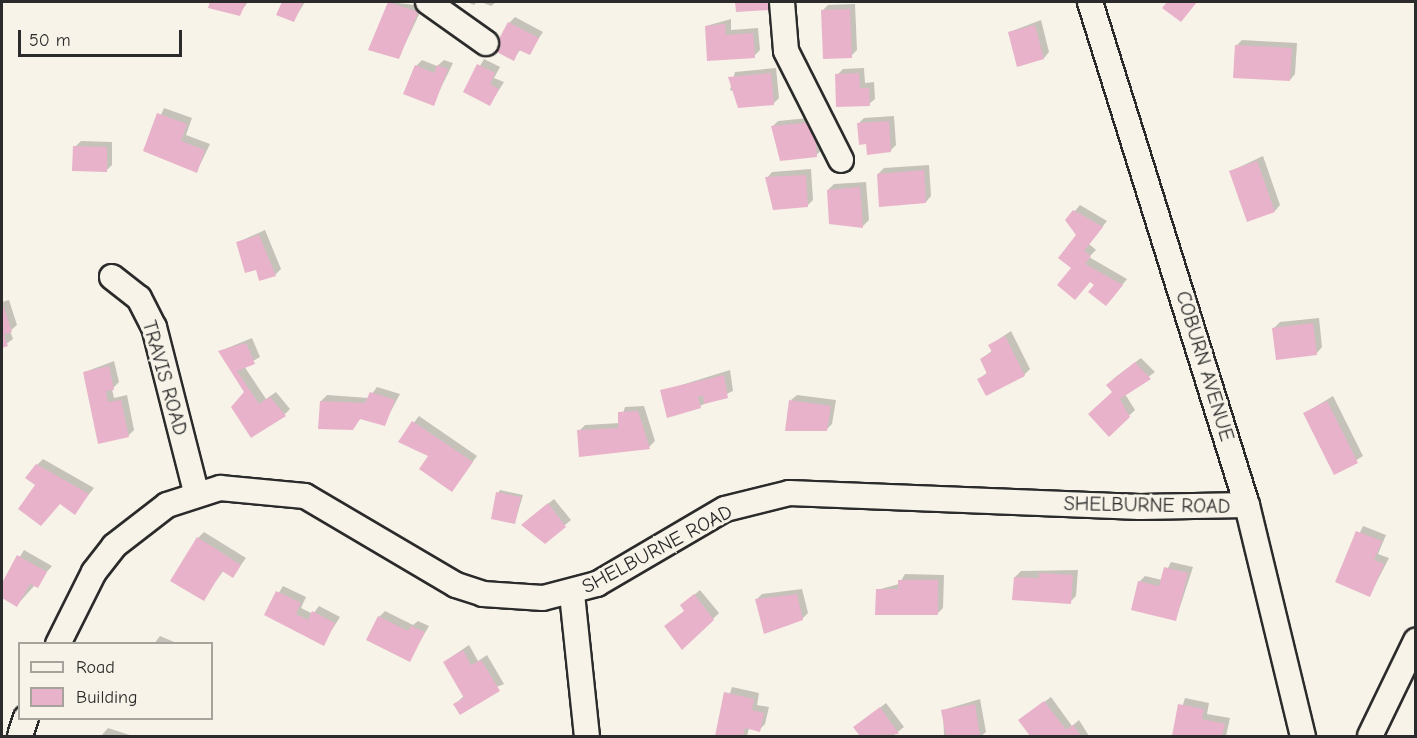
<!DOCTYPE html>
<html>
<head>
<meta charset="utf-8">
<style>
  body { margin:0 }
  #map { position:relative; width:1417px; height:738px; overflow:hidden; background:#f7f3e8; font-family:"Comic Neue",sans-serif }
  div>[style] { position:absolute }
  .shadow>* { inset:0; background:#0003 }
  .building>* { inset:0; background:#e8b2cb }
  .roads { filter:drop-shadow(2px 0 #2b2b2b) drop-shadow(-2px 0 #2b2b2b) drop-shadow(0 2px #2b2b2b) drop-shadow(0 -2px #2b2b2b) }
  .minor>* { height:24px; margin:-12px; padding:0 12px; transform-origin:12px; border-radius:12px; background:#f7f3e8 }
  span { translate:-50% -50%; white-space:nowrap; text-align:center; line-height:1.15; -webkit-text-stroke:6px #f7f3e8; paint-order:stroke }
  .street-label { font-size:20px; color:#2b2b2b }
  .frame { position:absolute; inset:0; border:3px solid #2b2b2b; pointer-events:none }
  .legend { position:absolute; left:18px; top:642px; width:195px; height:78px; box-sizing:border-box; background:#f7f3e8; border:2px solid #a5a39c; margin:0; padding:8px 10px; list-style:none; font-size:18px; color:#2b2b2b }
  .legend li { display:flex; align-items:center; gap:12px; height:30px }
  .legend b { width:30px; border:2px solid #a5a39c }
  .scale { position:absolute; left:18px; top:30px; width:164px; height:27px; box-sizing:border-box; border:3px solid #2b2b2b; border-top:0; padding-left:8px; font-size:18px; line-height:21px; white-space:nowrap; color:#2b2b2b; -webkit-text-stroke:4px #f7f3e8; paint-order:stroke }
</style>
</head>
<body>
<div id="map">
  <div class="shadow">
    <div style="clip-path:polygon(212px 2px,248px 2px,239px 14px,210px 7px)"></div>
    <div style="clip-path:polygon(283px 2px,305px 2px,293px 21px,278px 14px)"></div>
    <div style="clip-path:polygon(389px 2px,423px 6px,399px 57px,370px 49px)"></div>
    <div style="clip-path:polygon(467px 2px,477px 2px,474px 5px)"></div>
    <div style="clip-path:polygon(481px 2px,496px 2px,491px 6px)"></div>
    <div style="clip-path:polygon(737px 2px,774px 2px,774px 3px,768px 9px,737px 11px)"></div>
    <div style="clip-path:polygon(855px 4px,857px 50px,851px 56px,822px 11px,828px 5px)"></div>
    <div style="clip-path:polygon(515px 17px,543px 32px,529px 53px,521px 49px,513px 59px,509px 23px)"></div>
    <div style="clip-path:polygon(731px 19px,731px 30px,758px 28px,760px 50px,754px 56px,706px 26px)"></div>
    <div style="clip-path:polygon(1041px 20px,1049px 52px,1044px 58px,1009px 32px)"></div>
    <div style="clip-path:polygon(1242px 40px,1297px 43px,1295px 74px,1290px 80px,1236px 46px)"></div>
    <div style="clip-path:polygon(484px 59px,500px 67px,494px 78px,504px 82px,490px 104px,465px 92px)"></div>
    <div style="clip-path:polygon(422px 60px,437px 66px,444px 60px,453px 63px,433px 104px,416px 66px)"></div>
    <div style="clip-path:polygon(776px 68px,779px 98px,773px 104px,730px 90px,735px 72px)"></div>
    <div style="clip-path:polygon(864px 68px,865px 83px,874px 82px,875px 99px,869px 104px,837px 75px,843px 69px)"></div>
    <div style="clip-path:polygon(164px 108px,192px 118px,186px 135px,210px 144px,197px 171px,145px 150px)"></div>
    <div style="clip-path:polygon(894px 116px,896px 145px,890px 151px,858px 124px,864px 118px)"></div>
    <div style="clip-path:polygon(819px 117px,822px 150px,816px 155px,772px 127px,778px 121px)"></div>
    <div style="clip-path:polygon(81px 141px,112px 142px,112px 165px,106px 171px,75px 147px)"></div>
    <div style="clip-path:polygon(1263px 156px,1280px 205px,1275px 211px,1231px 171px)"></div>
    <div style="clip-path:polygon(929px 165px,931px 196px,926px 202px,878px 174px,884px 168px)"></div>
    <div style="clip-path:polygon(811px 169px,813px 200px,807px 206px,767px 178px,772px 172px)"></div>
    <div style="clip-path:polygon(866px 182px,869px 220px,863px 226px,831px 223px,828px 190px,834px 184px)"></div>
    <div style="clip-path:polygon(1080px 205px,1107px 221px,1089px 244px,1096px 250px,1089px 257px,1127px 279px,1112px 298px,1073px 268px,1078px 235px,1067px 220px)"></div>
    <div style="clip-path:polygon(265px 230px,281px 269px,275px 275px,238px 242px)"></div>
    <div style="clip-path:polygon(9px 300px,17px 325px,10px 331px,13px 339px,2px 347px,2px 302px)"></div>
    <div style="clip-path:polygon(1319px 318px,1322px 347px,1317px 353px,1274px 328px,1280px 322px)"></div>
    <div style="clip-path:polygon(1011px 331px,1030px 369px,1024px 375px,979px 379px,988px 372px,981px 359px,993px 350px,990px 345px)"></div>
    <div style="clip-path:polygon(252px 338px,260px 357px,244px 366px,266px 399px,276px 392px,290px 409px,285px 414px,232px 407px,246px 392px,220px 351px)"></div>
    <div style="clip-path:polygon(1141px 358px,1155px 372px,1125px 394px,1135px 410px,1109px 435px,1113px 379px)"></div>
    <div style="clip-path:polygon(114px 361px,119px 382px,112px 389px,114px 398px,127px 395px,134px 430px,128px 436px,85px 372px)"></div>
    <div style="clip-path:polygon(730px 370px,733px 391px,700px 406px,662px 391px)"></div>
    <div style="clip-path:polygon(377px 387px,400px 394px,384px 424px,362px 417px,352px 428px,321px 401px,327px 395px,369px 398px)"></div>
    <div style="clip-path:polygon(797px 395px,836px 400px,832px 424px,826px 430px,791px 400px)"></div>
    <div style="clip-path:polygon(1333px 396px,1363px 456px,1335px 473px,1305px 413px)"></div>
    <div style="clip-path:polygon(644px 406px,655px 441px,649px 447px,579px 431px,585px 425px,620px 423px,625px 407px)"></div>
    <div style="clip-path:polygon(419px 416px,477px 456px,452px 490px,431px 456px,400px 441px)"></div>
    <div style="clip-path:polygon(43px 459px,94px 488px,74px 513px,37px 484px,37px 465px)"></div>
    <div style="clip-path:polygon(500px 490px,523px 495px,515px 522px,498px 493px)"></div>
    <div style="clip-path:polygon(554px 499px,571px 520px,545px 542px,529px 519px)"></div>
    <div style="clip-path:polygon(1363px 526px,1386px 535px,1378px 554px,1389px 558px,1370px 595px,1337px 581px)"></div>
    <div style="clip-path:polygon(204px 532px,246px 558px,233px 576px,224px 570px,203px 599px,198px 538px)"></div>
    <div style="clip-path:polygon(24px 550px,52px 566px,17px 605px,2px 596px,2px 586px)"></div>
    <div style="clip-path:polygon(1171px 562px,1193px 567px,1176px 619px,1139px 582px,1145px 576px,1162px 580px)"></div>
    <div style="clip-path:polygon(1078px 570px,1076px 596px,1070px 602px,1015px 577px,1021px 571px)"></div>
    <div style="clip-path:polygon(905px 574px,944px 575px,943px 608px,937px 614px,877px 590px,899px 584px)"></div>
    <div style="clip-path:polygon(283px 586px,306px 597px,301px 608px,313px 614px,319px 606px,340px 617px,323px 644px,266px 614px)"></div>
    <div style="clip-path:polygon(802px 589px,808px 613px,802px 619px,756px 600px,762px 594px)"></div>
    <div style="clip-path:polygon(700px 590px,719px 613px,713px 619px,686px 610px,688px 600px)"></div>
    <div style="clip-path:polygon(385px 611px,413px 625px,418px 621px,429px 626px,409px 660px,379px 617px)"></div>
    <div style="clip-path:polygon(160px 636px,179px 644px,154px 644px)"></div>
    <div style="clip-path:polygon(469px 645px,478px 661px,487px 655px,504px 684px,455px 704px,464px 696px,444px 662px)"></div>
    <div style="clip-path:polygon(732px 687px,759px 693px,757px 705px,769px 707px,765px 724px,759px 730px,749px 728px,747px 736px,716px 736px)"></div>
    <div style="clip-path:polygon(1051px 697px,1072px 726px,1079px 720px,1089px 736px,1032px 736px,1020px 720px)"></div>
    <div style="clip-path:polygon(1185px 698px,1209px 703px,1207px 714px,1230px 718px,1226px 736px,1173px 736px)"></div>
    <div style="clip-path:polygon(980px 699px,986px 732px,981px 736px,944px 736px,943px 710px)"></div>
    <div style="clip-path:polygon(886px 703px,904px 727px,893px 736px,862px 736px,855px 727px)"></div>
    <div style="clip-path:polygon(108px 728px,133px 736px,101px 736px)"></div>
  </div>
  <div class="building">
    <div style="clip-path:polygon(210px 2px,246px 2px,240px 16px,208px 8px)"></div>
    <div style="clip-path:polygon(282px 2px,303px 2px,294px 22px,276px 15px)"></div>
    <div style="clip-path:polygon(388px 2px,418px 12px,399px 59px,368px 50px)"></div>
    <div style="clip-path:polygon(735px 2px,768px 2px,769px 10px,736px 12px)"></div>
    <div style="clip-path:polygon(1167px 2px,1197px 2px,1181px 22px,1162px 8px)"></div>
    <div style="clip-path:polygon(850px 9px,852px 58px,823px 59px,821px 10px)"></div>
    <div style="clip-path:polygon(508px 22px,539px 38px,530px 55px,519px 50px,514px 61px,493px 50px)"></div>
    <div style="clip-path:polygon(725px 24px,726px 35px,753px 33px,755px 58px,707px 61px,705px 26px)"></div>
    <div style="clip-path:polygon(1035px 25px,1044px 59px,1017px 67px,1008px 32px)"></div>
    <div style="clip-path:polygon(1235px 45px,1292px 48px,1290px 81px,1233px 78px)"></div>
    <div style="clip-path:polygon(477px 64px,495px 73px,490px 84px,499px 89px,490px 106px,463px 92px)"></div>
    <div style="clip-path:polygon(415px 65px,434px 73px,437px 65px,448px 69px,434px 106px,403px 94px)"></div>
    <div style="clip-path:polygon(771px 73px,774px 105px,738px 108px,728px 77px)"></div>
    <div style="clip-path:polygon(859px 73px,860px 88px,869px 88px,870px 106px,836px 107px,835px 74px)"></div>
    <div style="clip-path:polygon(157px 113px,187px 124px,181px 141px,205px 150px,197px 173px,143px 151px)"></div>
    <div style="clip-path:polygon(889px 121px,891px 152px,867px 155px,866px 144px,859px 145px,857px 123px)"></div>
    <div style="clip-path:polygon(814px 122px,817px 157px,780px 161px,771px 126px)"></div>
    <div style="clip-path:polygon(73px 146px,107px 147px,107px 172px,72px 171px)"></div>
    <div style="clip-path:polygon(1257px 161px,1275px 212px,1247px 222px,1229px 171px)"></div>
    <div style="clip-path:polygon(924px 170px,926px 203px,879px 207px,877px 174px)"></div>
    <div style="clip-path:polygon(806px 175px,808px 207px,773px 210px,765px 177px)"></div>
    <div style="clip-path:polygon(860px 187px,863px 228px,829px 224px,827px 190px)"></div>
    <div style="clip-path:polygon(1073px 210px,1103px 227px,1084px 251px,1091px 256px,1085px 264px,1123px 285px,1106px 306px,1088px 292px,1094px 285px,1090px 282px,1075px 300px,1057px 285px,1071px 268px,1058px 258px,1076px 235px,1065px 220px)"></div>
    <div style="clip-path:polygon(259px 235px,276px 276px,259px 281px,256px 270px,245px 273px,236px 242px)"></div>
    <div style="clip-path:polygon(2px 302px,12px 332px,4px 335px,8px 346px,2px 348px)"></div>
    <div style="clip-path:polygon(1313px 323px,1317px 355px,1276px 360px,1272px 328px)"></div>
    <div style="clip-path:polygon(1005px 336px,1025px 376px,986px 396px,977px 379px,987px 374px,980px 359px,992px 352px,988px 345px)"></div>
    <div style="clip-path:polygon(246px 343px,255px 364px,237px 371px,259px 404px,270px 397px,286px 416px,251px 438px,231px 407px,244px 392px,218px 351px)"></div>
    <div style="clip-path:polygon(1135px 362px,1151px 379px,1120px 399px,1130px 417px,1109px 437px,1088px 414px,1112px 392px,1106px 385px)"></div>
    <div style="clip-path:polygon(109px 366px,114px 390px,106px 391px,108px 402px,121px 400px,129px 437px,98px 444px,83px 372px)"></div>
    <div style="clip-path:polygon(724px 375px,728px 398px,704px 404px,703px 395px,698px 397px,701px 408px,667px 418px,660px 390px)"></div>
    <div style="clip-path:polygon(370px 392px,395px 400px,385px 426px,360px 419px,353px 430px,318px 429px,320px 401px,365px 403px)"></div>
    <div style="clip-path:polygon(789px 400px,831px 406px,827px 431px,785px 431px)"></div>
    <div style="clip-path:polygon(1327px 401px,1358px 463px,1334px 475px,1303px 413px)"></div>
    <div style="clip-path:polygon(638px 411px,650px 449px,579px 457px,577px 430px,618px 428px,618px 412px)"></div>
    <div style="clip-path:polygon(412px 421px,473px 462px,452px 492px,419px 469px,428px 456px,398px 442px)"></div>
    <div style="clip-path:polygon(36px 464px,89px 494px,75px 515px,60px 504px,41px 526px,18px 509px,35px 485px,25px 478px)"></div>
    <div style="clip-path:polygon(496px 492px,521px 497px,515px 524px,491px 519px)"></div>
    <div style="clip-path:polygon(548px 503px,566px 527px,545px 544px,521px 525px)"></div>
    <div style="clip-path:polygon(1356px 531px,1382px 541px,1374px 560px,1384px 564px,1370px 597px,1335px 582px)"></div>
    <div style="clip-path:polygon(197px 537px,241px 565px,233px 578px,222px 571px,204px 601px,170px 581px)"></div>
    <div style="clip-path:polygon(17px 555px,47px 572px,38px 588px,30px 584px,17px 607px,2px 598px,2px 583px)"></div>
    <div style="clip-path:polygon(1164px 567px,1188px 573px,1176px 621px,1131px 610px,1138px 581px,1159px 586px)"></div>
    <div style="clip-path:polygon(1039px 573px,1073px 575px,1071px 604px,1012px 600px,1014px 577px,1039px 578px)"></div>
    <div style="clip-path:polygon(898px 580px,938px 580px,938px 615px,875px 615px,876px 589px,898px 589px)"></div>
    <div style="clip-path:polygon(276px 591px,301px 603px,296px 614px,308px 620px,312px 611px,335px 623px,324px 646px,264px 615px)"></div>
    <div style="clip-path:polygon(694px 594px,714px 620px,682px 650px,664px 626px,684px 611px,680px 605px)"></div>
    <div style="clip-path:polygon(797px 594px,803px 620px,764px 634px,755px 599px)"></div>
    <div style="clip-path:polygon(378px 616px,408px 631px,411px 626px,425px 632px,410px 662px,366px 640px)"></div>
    <div style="clip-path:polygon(463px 650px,471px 665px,481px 660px,500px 691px,460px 715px,453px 704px,464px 698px,443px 662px)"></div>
    <div style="clip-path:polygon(724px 692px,754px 699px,752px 710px,764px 713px,760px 732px,745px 728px,743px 736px,715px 736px)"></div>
    <div style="clip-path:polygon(1044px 701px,1066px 730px,1073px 725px,1081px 736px,1030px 736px,1018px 720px)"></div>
    <div style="clip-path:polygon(975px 704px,980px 736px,946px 736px,941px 710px)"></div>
    <div style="clip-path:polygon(1178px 704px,1204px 709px,1202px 719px,1225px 724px,1222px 736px,1172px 736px)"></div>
    <div style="clip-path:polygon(880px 707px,899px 734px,860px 736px,853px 727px)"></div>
  </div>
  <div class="roads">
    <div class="minor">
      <div style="left:428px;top:2px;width:71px;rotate:35.3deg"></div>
      <div style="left:782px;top:2px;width:49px;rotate:85.3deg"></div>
      <div style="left:786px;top:51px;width:122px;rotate:63.2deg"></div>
      <div style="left:1090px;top:2px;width:527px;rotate:72.67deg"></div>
      <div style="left:1247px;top:505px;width:238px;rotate:76.4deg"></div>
      <div style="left:112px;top:277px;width:34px;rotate:38deg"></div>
      <div style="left:139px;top:298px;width:33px;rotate:63deg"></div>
      <div style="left:154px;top:327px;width:170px;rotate:75.7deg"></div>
      <div style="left:572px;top:594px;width:143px;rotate:84deg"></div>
      <div style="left:58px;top:644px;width:80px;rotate:-63.4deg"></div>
      <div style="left:94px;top:572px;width:33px;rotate:-52deg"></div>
      <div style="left:114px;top:546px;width:67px;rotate:-37.7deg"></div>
      <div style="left:167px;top:505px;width:56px;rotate:-17.8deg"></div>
      <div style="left:220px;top:488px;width:85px;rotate:5.4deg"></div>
      <div style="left:305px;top:496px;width:175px;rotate:30.5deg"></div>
      <div style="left:456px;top:585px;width:28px;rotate:18deg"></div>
      <div style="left:483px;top:594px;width:60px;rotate:3.8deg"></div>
      <div style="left:543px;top:598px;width:56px;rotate:-14.5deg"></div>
      <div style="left:597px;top:584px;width:148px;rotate:-30.4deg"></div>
      <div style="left:725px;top:509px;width:66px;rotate:-14deg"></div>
      <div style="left:789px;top:493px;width:351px;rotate:2.3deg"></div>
      <div style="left:1140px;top:507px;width:107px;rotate:-1.1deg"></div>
      <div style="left:20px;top:736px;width:19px;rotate:-72deg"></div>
      <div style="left:1370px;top:736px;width:106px;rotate:-64.2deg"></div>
    </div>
  </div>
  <div class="street-label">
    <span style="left:1205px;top:366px;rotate:73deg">COBURN AVENUE</span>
    <span style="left:165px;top:378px;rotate:74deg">TRAVIS ROAD</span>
    <span style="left:1147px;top:505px;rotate:1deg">SHELBURNE ROAD</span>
    <span style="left:657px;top:549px;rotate:-28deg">SHELBURNE ROAD</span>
  </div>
  <div class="frame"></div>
  <ul class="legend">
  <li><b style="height:8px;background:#f7f3e8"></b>Road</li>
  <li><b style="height:16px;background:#e8b2cb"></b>Building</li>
  </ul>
  <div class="scale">50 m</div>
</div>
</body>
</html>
